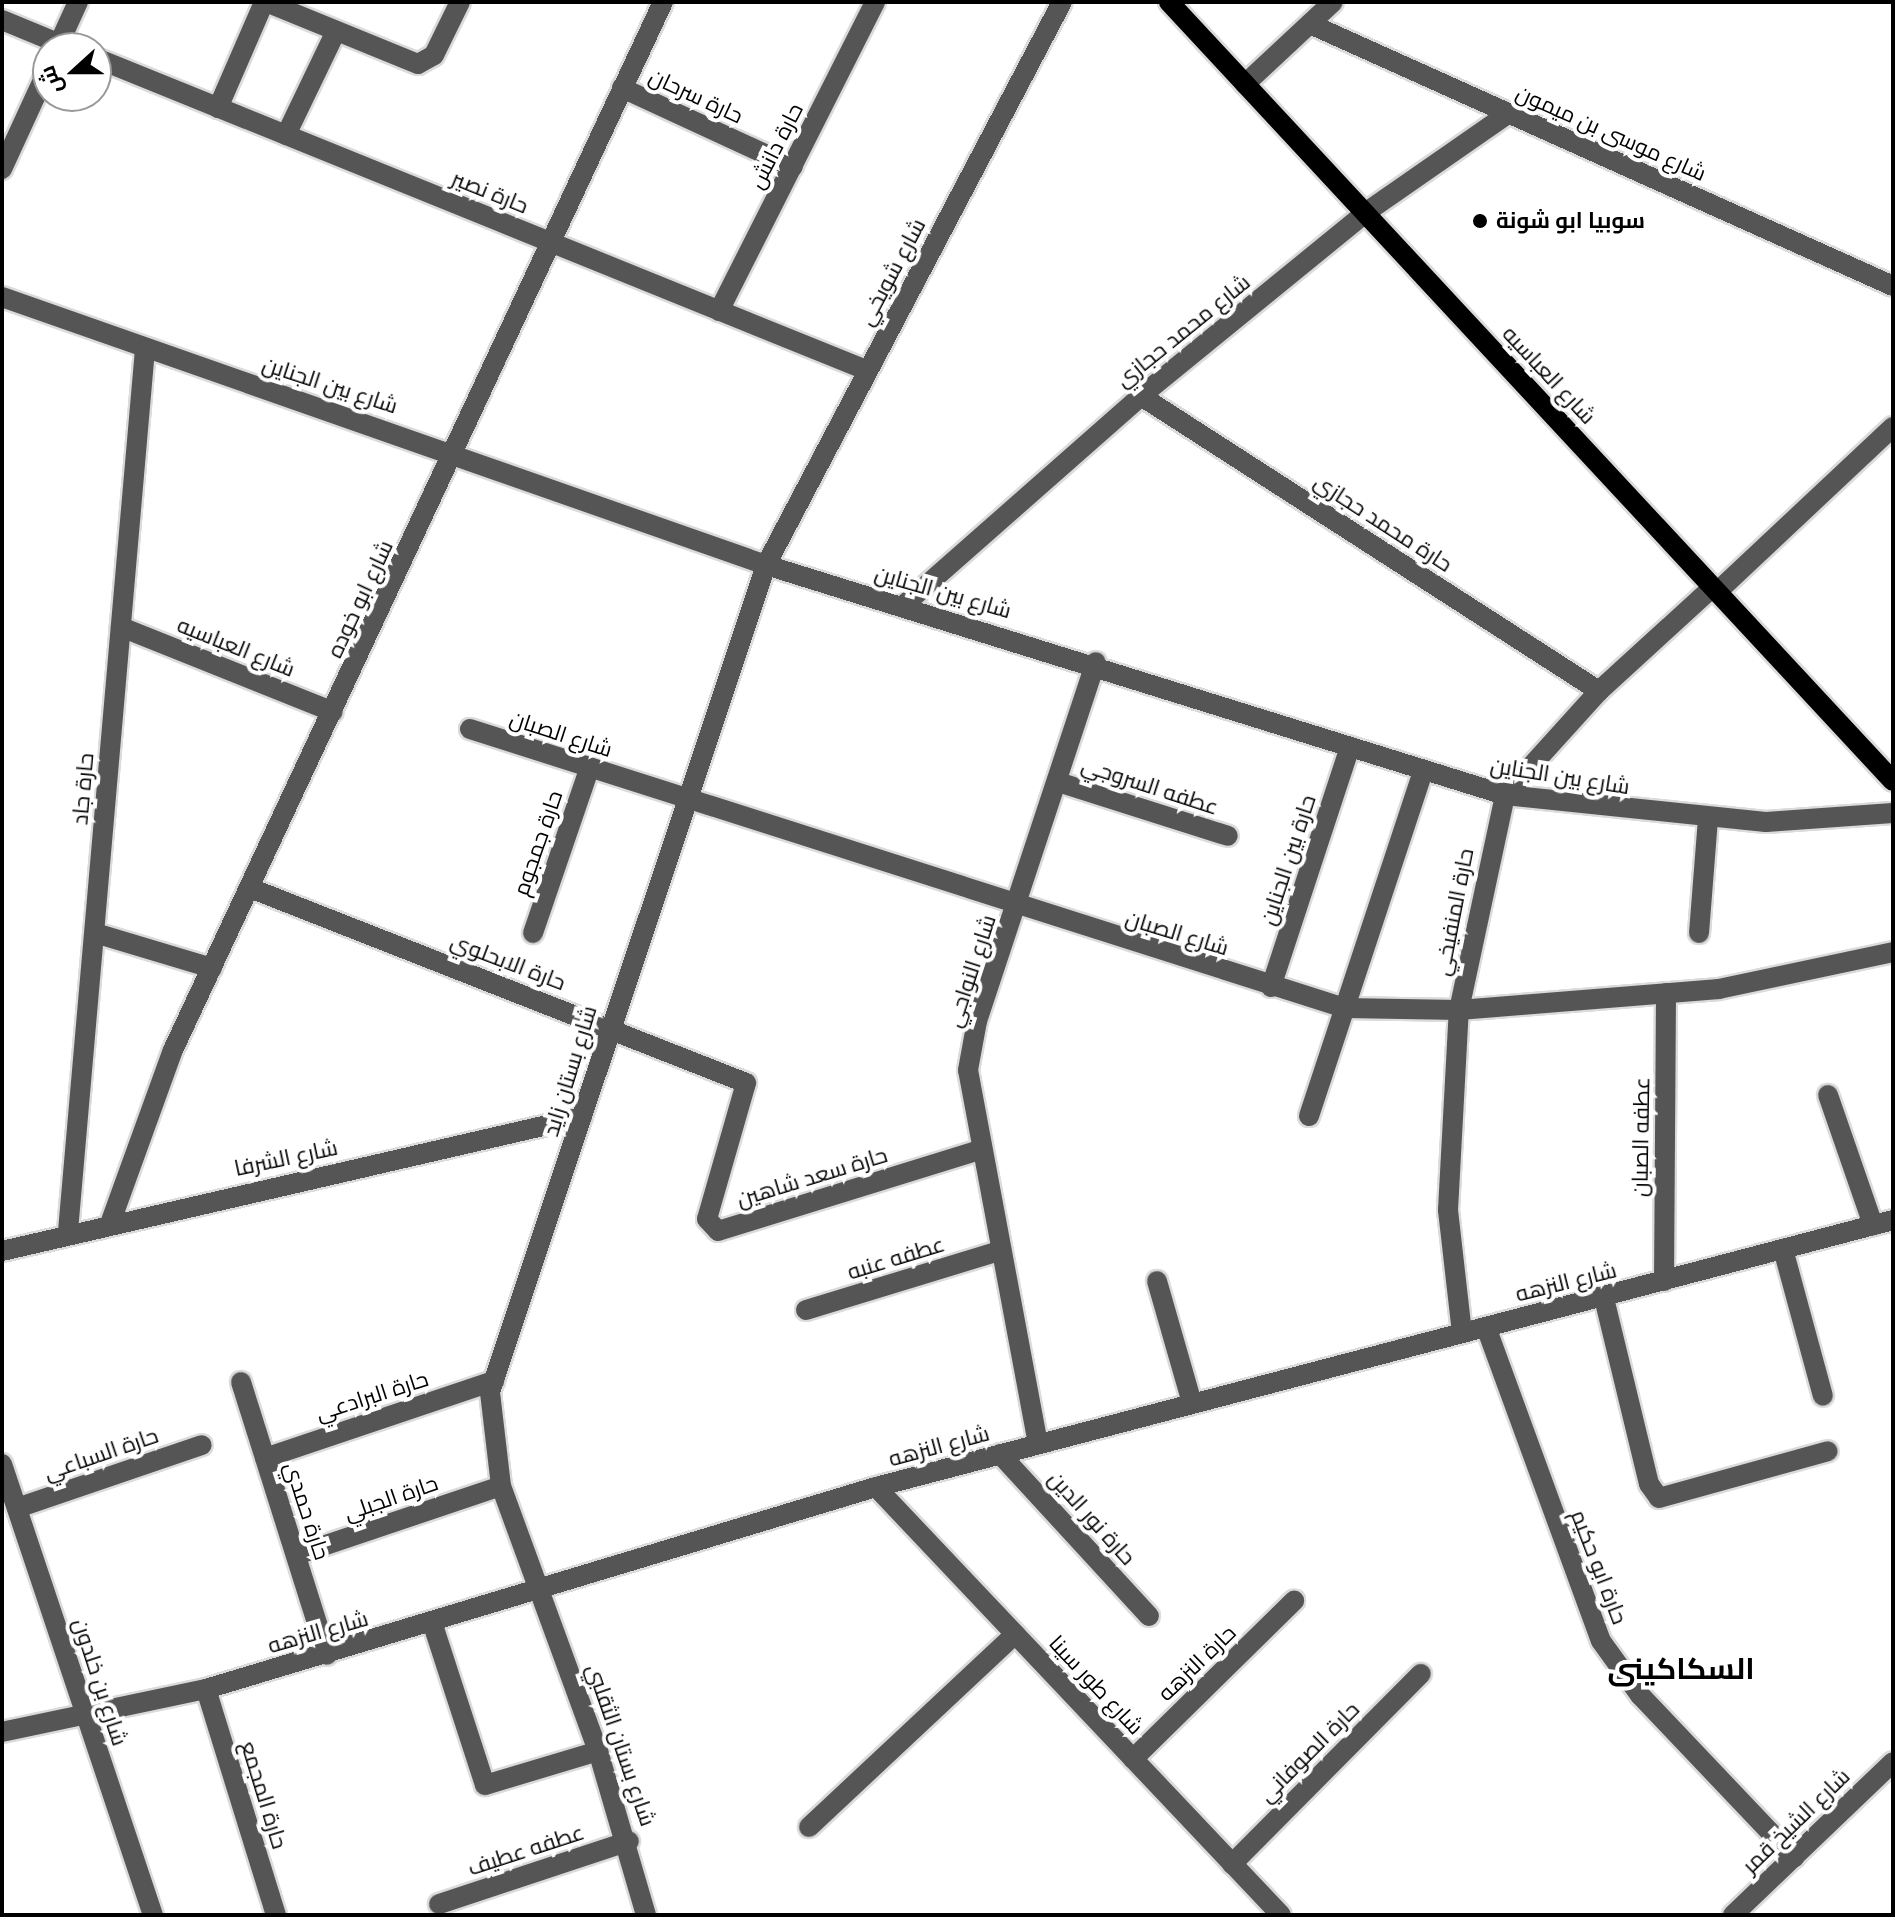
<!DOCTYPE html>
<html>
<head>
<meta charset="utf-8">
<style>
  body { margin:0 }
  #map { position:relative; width:1895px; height:1917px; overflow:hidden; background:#fff; font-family:Figtree,Cairo,sans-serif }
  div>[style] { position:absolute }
  .roads { filter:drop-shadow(2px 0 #dbdbdb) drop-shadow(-2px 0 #dbdbdb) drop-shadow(0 2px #dbdbdb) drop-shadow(0 -2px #dbdbdb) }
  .minor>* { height:20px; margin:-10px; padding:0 10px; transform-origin:10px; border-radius:10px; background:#555 }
  .major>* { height:20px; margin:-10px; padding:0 10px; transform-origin:10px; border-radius:10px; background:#000 }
  .dots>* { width:22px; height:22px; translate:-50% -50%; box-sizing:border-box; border:4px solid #fff; border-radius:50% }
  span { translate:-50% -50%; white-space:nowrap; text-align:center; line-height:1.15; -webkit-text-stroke:8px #fff; paint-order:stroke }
  .street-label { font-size:22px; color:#000 }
  .poi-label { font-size:22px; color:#000; font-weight:700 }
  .left { translate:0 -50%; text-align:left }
  .district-label { font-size:30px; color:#000; font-weight:700 }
  .frame { position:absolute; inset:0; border:4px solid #000; pointer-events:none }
  .north { position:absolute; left:32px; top:32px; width:80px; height:80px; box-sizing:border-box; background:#fff; border:2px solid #999; border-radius:50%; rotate:249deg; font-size:22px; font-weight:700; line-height:32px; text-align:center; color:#000 }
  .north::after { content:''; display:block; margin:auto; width:28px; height:36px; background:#000; clip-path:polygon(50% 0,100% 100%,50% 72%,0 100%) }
</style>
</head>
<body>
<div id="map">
  <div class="roads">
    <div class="minor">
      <div style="left:266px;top:2px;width:164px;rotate:22.2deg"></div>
      <div style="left:418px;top:64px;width:18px;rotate:-29deg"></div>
      <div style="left:434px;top:55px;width:59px;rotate:-63.9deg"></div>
      <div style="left:2px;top:20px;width:74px;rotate:22.4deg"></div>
      <div style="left:1310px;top:24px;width:639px;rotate:24.2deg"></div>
      <div style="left:57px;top:48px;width:51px;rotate:-65.5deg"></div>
      <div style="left:96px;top:58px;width:831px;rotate:22.06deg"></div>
      <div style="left:1245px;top:84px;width:120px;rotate:-43deg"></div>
      <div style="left:622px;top:88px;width:188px;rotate:24.8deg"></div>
      <div style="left:218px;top:108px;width:116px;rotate:-66.5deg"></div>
      <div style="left:286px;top:135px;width:115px;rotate:-64.3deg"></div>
      <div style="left:2px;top:169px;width:110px;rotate:-65.3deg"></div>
      <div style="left:2px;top:297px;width:810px;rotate:19.33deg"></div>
      <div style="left:766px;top:565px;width:774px;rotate:17.29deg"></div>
      <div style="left:1505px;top:795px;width:262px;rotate:5.9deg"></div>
      <div style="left:1766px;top:822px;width:127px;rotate:-4.1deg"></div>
      <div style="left:719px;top:311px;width:346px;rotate:-63.2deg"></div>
      <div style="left:1141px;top:396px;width:545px;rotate:32.79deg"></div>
      <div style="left:1717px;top:592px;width:241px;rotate:-43.2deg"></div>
      <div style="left:904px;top:605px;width:316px;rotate:-41.4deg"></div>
      <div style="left:1141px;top:396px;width:289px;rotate:-39.2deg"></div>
      <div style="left:1365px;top:213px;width:175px;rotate:-34.8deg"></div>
      <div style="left:121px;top:627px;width:228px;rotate:21.8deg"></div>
      <div style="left:470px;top:729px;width:918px;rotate:17.69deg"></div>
      <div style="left:1345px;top:1008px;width:114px;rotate:1deg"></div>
      <div style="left:1459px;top:1010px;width:261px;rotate:-4.6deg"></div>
      <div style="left:1719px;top:989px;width:178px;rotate:-12deg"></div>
      <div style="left:1058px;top:782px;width:178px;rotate:17.6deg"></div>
      <div style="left:250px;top:888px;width:533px;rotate:21.46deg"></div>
      <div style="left:746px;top:1083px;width:141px;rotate:106deg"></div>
      <div style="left:707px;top:1219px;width:16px;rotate:47deg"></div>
      <div style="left:718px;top:1231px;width:273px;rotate:-17.2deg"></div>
      <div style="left:95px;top:933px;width:122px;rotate:16.7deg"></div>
      <div style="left:533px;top:933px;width:173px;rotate:-71.1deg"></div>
      <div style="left:1699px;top:933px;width:115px;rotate:-85.5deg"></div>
      <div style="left:1271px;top:987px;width:253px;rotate:-71.8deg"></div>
      <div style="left:1828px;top:1095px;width:138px;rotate:70.9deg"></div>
      <div style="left:1309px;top:1116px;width:363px;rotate:-71.7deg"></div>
      <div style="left:111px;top:1221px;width:182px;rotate:-70.1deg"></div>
      <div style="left:173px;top:1050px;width:1157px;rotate:-64.94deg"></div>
      <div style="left:68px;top:1231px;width:884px;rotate:-85.01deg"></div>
      <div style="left:1783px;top:1249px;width:152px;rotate:74.8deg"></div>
      <div style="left:2px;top:1251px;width:595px;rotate:-13.01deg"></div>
      <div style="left:1157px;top:1281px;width:127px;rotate:74deg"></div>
      <div style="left:1664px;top:1281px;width:288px;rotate:-89.6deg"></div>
      <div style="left:1604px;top:1298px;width:191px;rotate:76.4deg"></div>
      <div style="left:1649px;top:1484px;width:17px;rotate:54deg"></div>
      <div style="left:1659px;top:1498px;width:175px;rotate:-15.5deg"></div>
      <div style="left:806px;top:1310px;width:202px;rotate:-17deg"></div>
      <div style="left:1486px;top:1327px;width:334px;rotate:69.9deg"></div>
      <div style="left:1601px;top:1641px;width:67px;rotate:54.2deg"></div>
      <div style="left:1640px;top:1695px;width:224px;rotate:46.5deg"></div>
      <div style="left:1462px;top:1333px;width:124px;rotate:-96.5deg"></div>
      <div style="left:1448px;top:1210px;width:200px;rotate:-86.9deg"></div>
      <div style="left:1459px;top:1010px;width:220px;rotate:-77.9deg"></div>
      <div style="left:1505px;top:795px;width:140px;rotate:-47.9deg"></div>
      <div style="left:1599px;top:691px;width:154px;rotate:-42.4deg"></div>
      <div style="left:241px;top:1382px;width:286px;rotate:72.5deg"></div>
      <div style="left:1038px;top:1444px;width:380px;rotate:-100.6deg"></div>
      <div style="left:968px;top:1070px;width:50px;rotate:-79.6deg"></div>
      <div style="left:977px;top:1021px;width:378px;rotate:-71.7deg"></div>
      <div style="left:1000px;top:1454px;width:220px;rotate:47.4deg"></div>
      <div style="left:265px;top:1458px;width:242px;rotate:-18.6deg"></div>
      <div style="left:2px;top:1464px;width:476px;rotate:71.5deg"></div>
      <div style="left:876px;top:1487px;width:589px;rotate:46.58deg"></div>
      <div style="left:17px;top:1508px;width:195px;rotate:-18.8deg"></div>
      <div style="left:296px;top:1555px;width:216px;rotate:-18.6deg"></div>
      <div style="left:433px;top:1625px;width:168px;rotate:72deg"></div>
      <div style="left:485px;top:1785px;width:118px;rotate:-16.7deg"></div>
      <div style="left:206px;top:1689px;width:237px;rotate:72.8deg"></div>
      <div style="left:2px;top:1732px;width:208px;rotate:-11.9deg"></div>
      <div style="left:206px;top:1689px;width:700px;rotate:-16.78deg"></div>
      <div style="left:876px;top:1487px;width:1051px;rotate:-14.71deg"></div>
      <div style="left:1133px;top:1759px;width:226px;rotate:-44.5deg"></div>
      <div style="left:809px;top:1827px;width:282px;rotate:-43.1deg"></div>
      <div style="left:1232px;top:1864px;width:268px;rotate:-45.2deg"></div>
      <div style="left:439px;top:1904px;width:200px;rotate:-18.3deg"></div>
      <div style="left:646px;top:1915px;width:171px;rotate:-106.3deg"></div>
      <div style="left:598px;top:1751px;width:282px;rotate:-110.1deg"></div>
      <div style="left:501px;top:1486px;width:95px;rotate:-96.7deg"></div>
      <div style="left:490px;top:1392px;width:872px;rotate:-71.54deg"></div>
      <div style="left:766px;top:565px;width:636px;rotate:-62.27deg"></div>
      <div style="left:1733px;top:1915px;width:221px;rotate:-43.7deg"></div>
    </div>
    <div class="major">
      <div style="left:1169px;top:2px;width:1063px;rotate:47.1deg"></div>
    </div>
  </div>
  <div class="dots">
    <div style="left:1480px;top:221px;background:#000"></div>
  </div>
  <div class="street-label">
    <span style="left:696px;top:96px;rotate:25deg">حارة سرحان</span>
    <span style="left:1611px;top:133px;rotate:24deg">شارع موسى بن ميمون</span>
    <span style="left:776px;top:146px;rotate:-63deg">حارة دانش</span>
    <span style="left:490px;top:192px;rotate:22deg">حارة نصير</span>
    <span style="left:892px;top:272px;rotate:-62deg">شارع شويخي</span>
    <span style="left:1183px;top:331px;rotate:-39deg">شارع محمد حجازي</span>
    <span style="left:1549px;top:375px;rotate:47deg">شارع العباسيه</span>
    <span style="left:330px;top:385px;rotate:18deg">شارع بين الجناين</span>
    <span style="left:1383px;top:523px;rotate:33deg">حارة محمد حجازي</span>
    <span style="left:943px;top:592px;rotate:16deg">شارع بين الجناين</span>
    <span style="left:360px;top:599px;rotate:-65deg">شارع ابو خوده</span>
    <span style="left:236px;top:647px;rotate:22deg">شارع العباسيه</span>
    <span style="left:561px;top:734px;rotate:18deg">شارع الصبان</span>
    <span style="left:1560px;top:776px;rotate:9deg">شارع بين الجناين</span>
    <span style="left:1150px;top:786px;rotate:18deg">عطفه السروجي</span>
    <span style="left:83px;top:789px;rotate:-85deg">حارة جاد</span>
    <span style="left:538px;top:843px;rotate:-71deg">حارة جمجوم</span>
    <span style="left:1288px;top:860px;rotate:-72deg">حارة بين الجناين</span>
    <span style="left:1454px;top:912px;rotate:-79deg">حارة المنفيخي</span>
    <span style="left:1177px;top:933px;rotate:17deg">شارع الصبان</span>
    <span style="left:508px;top:962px;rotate:21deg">حارة الابحلوي</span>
    <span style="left:971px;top:971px;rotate:-72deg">شارع النواجي</span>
    <span style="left:570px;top:1071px;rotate:-73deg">شارع بستان زايد</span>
    <span style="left:1641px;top:1137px;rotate:-89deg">عطفه الصبان</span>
    <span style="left:286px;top:1158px;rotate:-12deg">شارع الشرفا</span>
    <span style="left:812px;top:1177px;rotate:-17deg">حارة سعد شاهين</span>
    <span style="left:896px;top:1258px;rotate:-17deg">عطفه عنبه</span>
    <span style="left:1566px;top:1282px;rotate:-14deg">شارع النزهه</span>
    <span style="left:372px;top:1396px;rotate:-18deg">حارة البرادعي</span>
    <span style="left:939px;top:1446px;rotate:-15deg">شارع النزهه</span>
    <span style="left:101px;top:1454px;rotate:-19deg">حارة السباعي</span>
    <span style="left:391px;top:1498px;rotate:-19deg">حارة الجبلي</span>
    <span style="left:307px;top:1511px;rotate:72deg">حارة حمدي</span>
    <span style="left:1092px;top:1518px;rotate:48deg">حارة نور الدين</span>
    <span style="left:1599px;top:1567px;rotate:69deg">حارة ابو حكيم</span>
    <span style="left:318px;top:1632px;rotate:-16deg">شارع النزهه</span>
    <span style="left:1197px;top:1663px;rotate:-44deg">حارة النزهه</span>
    <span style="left:100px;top:1682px;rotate:72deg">شارع بن خلدون</span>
    <span style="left:1096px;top:1685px;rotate:47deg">شارع طور سينا</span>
    <span style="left:621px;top:1745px;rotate:71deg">شارع بستان الثقلبي</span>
    <span style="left:1309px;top:1752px;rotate:-45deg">حارة الصوفاني</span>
    <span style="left:264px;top:1795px;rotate:73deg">حارة المجمع</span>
    <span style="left:1796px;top:1821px;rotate:-44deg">شارع الشيخ قمر</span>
    <span style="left:526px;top:1850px;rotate:-18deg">عطفه عطيف</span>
  </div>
  <div class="poi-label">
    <span class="left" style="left:1496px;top:221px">سوبيا ابو شونة</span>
  </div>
  <div class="district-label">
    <span style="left:1681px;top:1669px">السكاكينى</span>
  </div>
  <div class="frame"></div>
  <div class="north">ش</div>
</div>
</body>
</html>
